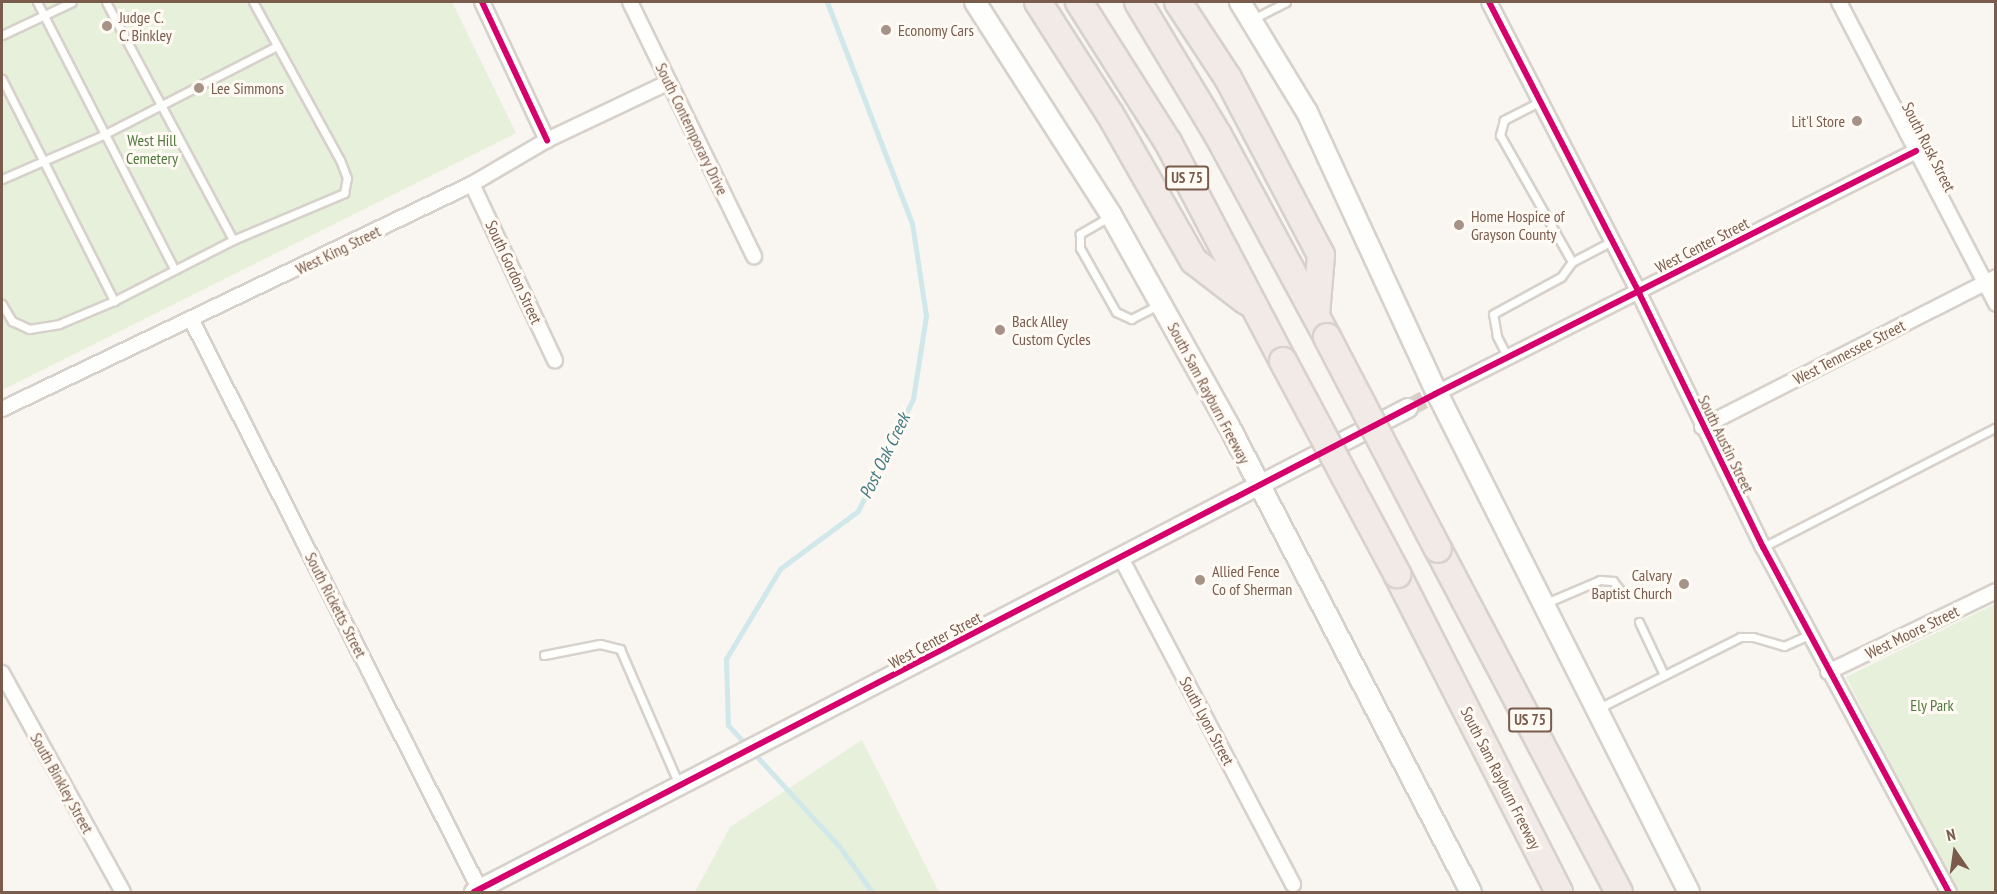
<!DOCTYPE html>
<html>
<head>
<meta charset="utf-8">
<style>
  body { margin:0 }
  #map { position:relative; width:1997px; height:894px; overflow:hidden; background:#f9f5f0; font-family:"PT Sans Narrow",sans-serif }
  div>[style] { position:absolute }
  .green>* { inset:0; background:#e7f0db }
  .stream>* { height:5px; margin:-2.5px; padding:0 2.5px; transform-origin:2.5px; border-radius:2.5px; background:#d0e8ea }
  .tertiary-tunnel>* { height:18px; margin-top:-9px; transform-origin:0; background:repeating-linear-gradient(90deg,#d9cfc7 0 18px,transparent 0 27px) }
  .roads { filter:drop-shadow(2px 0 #d7d1cb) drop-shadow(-2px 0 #d7d1cb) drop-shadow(0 2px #d7d1cb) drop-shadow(0 -2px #d7d1cb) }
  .service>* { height:7px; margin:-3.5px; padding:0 3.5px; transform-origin:3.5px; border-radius:3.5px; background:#fefefd }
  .minor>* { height:14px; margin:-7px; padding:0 7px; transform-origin:7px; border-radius:7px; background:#fefefd }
  .tertiary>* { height:18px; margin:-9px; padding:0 9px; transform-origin:9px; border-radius:9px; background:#fefefd }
  .secondary>* { height:20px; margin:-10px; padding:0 10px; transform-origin:10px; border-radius:10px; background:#fefefd }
  .motorway>* { height:26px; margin:-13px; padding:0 13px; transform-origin:13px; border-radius:13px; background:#f2eae7 }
  .bridges { filter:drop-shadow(2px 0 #dad1cc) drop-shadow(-2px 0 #dad1cc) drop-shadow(0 2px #dad1cc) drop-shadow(0 -2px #dad1cc) }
  .motorway-bridge>* { height:26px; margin:-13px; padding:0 13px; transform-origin:13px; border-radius:13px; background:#f2eae7 }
  .cycleway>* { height:6px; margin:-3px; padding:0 3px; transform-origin:3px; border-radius:3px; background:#d6006c }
  .dots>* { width:16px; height:16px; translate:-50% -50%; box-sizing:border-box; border:3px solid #fffaf3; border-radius:50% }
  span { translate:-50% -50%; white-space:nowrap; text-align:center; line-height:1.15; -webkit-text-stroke:6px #fffaf3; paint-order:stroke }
  .shield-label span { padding:2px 4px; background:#fffaf3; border:2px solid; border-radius:4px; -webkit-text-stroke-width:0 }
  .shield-label { font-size:15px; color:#7a5c4d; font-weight:700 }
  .poi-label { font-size:16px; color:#7a5c4d }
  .left { translate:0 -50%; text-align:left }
  .right { translate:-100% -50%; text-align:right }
  .street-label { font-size:16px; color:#7a5c4d }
  .park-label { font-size:16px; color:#537a41 }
  .water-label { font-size:18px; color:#437c86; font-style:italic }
  .frame { position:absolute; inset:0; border:3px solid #7a5c4d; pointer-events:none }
  .north { position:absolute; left:1925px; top:822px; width:60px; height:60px; -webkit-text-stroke:4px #fffaf3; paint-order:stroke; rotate:347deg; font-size:16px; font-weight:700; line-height:24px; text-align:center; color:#7a5c4d }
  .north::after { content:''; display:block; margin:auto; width:21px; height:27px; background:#7a5c4d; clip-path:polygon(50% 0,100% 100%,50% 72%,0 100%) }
</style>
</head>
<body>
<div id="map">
  <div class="green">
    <div style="clip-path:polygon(2px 2px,452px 2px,516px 133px,2px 390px)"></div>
    <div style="clip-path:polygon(1995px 604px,1995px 892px,1956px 892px,1846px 677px)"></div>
    <div style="clip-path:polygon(862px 740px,939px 892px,695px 892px,730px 827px)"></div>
  </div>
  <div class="stream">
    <div style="left:827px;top:2px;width:237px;rotate:69deg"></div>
    <div style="left:912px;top:223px;width:94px;rotate:81.4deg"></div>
    <div style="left:926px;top:316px;width:84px;rotate:98.9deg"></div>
    <div style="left:913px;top:399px;width:125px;rotate:116.2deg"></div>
    <div style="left:858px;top:511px;width:97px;rotate:143.4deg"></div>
    <div style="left:780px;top:569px;width:105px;rotate:121deg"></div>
    <div style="left:726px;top:659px;width:66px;rotate:88.3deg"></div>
    <div style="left:728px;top:725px;width:164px;rotate:47.5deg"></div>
    <div style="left:839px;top:846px;width:57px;rotate:54.3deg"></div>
  </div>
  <div class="tertiary-tunnel">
    <div style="left:1408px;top:408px;width:30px;rotate:-27deg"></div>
  </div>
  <div class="roads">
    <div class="service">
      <div style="left:37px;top:2px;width:300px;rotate:62.8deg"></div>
      <div style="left:106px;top:2px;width:270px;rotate:61.9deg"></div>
      <div style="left:1253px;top:19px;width:37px;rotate:-27deg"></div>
      <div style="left:2px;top:35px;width:77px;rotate:-25.2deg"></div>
      <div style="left:2px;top:79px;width:249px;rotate:63.2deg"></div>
      <div style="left:1541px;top:101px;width:42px;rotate:152.8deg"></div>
      <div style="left:1504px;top:120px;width:16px;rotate:105deg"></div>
      <div style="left:1500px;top:135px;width:146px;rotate:60.4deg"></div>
      <div style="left:2px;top:179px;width:110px;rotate:-23.5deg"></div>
      <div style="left:103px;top:135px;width:195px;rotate:-27.1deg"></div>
      <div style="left:1109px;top:217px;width:34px;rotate:150deg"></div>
      <div style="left:1080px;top:234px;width:14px;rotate:90deg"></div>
      <div style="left:1080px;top:248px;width:73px;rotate:60.6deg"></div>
      <div style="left:1116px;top:312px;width:17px;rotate:25deg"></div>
      <div style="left:1131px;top:319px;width:31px;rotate:-27deg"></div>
      <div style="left:2px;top:304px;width:20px;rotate:60deg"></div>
      <div style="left:12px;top:321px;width:19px;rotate:25deg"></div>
      <div style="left:29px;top:329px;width:30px;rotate:-9deg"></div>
      <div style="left:59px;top:324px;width:60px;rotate:-22.7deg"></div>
      <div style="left:114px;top:301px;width:134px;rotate:-27.1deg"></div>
      <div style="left:233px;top:240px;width:121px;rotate:-22.9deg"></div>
      <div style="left:344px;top:193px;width:15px;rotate:-79deg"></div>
      <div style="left:347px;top:178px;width:19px;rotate:-111deg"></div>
      <div style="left:340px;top:160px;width:180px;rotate:-118.8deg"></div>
      <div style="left:1508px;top:358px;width:25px;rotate:-117deg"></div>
      <div style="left:1497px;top:336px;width:22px;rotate:-100deg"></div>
      <div style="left:1493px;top:314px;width:77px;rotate:-28.6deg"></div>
      <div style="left:1561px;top:277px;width:19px;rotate:-54deg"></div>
      <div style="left:1572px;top:262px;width:45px;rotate:-27.7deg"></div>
      <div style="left:1763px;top:547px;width:262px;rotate:-27.2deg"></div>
      <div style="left:1546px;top:603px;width:59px;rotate:-23.1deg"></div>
      <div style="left:1600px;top:580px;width:13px;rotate:4deg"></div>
      <div style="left:1613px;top:581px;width:16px;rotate:52deg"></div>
      <div style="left:1639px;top:622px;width:59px;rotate:64.7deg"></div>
      <div style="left:544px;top:655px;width:57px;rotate:-11.1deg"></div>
      <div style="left:600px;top:644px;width:21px;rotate:14deg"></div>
      <div style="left:620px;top:649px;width:148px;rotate:66.5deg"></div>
      <div style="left:1599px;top:708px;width:158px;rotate:-26.7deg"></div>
      <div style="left:1740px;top:637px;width:13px"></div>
      <div style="left:1753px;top:637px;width:32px;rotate:16deg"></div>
      <div style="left:1784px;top:646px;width:27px;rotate:-24deg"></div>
    </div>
    <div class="minor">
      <div style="left:482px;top:2px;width:153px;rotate:64.8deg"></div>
      <div style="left:630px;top:2px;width:283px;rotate:64deg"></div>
      <div style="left:1489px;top:2px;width:327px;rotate:62.7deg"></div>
      <div style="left:1639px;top:293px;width:283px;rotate:64deg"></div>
      <div style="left:1763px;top:547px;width:392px;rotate:61.7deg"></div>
      <div style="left:1839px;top:2px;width:340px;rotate:62.5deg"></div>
      <div style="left:472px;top:184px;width:195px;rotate:64.8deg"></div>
      <div style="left:192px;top:321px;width:638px;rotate:63.15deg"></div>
      <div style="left:1437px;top:393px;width:537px;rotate:-26.8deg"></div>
      <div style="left:2px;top:409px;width:521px;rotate:-25.58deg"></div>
      <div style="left:472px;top:184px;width:87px;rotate:-30.4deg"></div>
      <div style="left:547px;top:140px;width:135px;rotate:-25.4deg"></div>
      <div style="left:1702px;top:427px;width:330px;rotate:-27deg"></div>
      <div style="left:1121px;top:558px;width:369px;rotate:62.2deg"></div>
      <div style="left:1828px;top:672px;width:187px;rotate:-25.7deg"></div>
      <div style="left:2px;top:673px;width:250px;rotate:61.1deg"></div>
    </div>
    <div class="tertiary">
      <div style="left:474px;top:892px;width:1052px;rotate:-27.39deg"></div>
    </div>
    <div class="secondary">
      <div style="left:975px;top:2px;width:253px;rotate:57.4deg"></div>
      <div style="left:1111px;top:215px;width:242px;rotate:60.8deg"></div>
      <div style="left:1229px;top:426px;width:525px;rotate:62.56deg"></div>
      <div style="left:1240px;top:2px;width:129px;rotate:58.7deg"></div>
      <div style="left:1307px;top:112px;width:310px;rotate:65.2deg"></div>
      <div style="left:1437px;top:393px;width:559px;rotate:63.21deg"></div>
    </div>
    <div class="motorway">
      <div style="left:1038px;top:2px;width:133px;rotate:57.3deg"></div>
      <div style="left:1110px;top:114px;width:169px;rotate:60.3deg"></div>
      <div style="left:1194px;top:261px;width:66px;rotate:37.6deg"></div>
      <div style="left:1079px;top:2px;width:166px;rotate:57.6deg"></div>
      <div style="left:1168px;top:142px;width:247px;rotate:62.3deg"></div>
      <div style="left:1138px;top:2px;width:155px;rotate:59deg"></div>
      <div style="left:1218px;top:135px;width:230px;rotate:61.6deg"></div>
      <div style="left:1178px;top:2px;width:91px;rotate:56.7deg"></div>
      <div style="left:1228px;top:78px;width:200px;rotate:62.3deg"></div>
      <div style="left:1321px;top:255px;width:59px;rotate:94.8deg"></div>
      <div style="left:1438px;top:549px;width:388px;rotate:62.2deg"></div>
      <div style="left:1397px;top:574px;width:357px;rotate:63deg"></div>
    </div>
  </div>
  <div class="bridges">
    <div class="motorway-bridge">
      <div style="left:1327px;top:337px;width:239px;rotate:62.4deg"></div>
      <div style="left:1283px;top:361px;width:242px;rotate:61.8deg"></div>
    </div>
  </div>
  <div class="cycleway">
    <div style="left:482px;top:2px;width:153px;rotate:64.8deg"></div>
    <div style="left:1489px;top:2px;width:327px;rotate:62.7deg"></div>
    <div style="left:1639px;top:293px;width:283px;rotate:64deg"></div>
    <div style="left:1763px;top:547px;width:392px;rotate:61.7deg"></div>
    <div style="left:474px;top:892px;width:1082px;rotate:-27.39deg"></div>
    <div style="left:1435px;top:394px;width:539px;rotate:-26.8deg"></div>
  </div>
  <div class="dots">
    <div style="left:107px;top:26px;background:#a69286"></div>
    <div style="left:886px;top:30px;background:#a69286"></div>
    <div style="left:199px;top:88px;background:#a69286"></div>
    <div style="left:1857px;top:121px;background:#a69286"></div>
    <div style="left:1459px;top:225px;background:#a69286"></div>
    <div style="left:1000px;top:330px;background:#a69286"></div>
    <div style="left:1200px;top:580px;background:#a69286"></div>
    <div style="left:1684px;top:584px;background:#a69286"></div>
  </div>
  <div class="shield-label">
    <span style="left:1187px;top:178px">US 75</span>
    <span style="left:1530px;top:720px">US 75</span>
  </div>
  <div class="poi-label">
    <span class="left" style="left:119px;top:26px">Judge C.<br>C. Binkley</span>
    <span class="left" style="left:898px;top:30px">Economy Cars</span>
    <span class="left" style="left:211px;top:88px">Lee Simmons</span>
    <span class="right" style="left:1845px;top:121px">Lit'l Store</span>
    <span class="left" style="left:1471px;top:225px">Home Hospice of<br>Grayson County</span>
    <span class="left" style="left:1012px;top:330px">Back Alley<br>Custom Cycles</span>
    <span class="left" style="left:1212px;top:580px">Allied Fence<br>Co of Sherman</span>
    <span class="right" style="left:1672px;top:584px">Calvary<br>Baptist Church</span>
  </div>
  <div class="street-label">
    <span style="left:692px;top:129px;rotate:64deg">South Contemporary Drive</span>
    <span style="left:1929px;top:147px;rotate:63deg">South Rusk Street</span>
    <span style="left:1702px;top:245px;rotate:-27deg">West Center Street</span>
    <span style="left:338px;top:250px;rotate:-26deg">West King Street</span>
    <span style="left:514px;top:272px;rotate:65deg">South Gordon Street</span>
    <span style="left:1849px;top:352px;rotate:-27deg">West Tennessee Street</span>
    <span style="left:1209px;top:393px;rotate:62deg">South Sam Rayburn Freeway</span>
    <span style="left:1726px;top:444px;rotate:64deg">South Austin Street</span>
    <span style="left:336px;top:605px;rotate:63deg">South Ricketts Street</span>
    <span style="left:1912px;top:632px;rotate:-26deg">West Moore Street</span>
    <span style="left:935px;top:640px;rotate:-28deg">West Center Street</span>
    <span style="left:1207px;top:721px;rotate:62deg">South Lyon Street</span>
    <span style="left:1501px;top:778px;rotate:63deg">South Sam Rayburn Freeway</span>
    <span style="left:62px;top:783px;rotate:61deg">South Binkley Street</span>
  </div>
  <div class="park-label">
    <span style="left:152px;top:149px">West Hill<br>Cemetery</span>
    <span style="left:1932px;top:705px">Ely Park</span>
  </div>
  <div class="water-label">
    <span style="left:885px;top:456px;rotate:-64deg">Post Oak Creek</span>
  </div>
  <div class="frame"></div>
  <div class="north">N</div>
</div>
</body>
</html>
